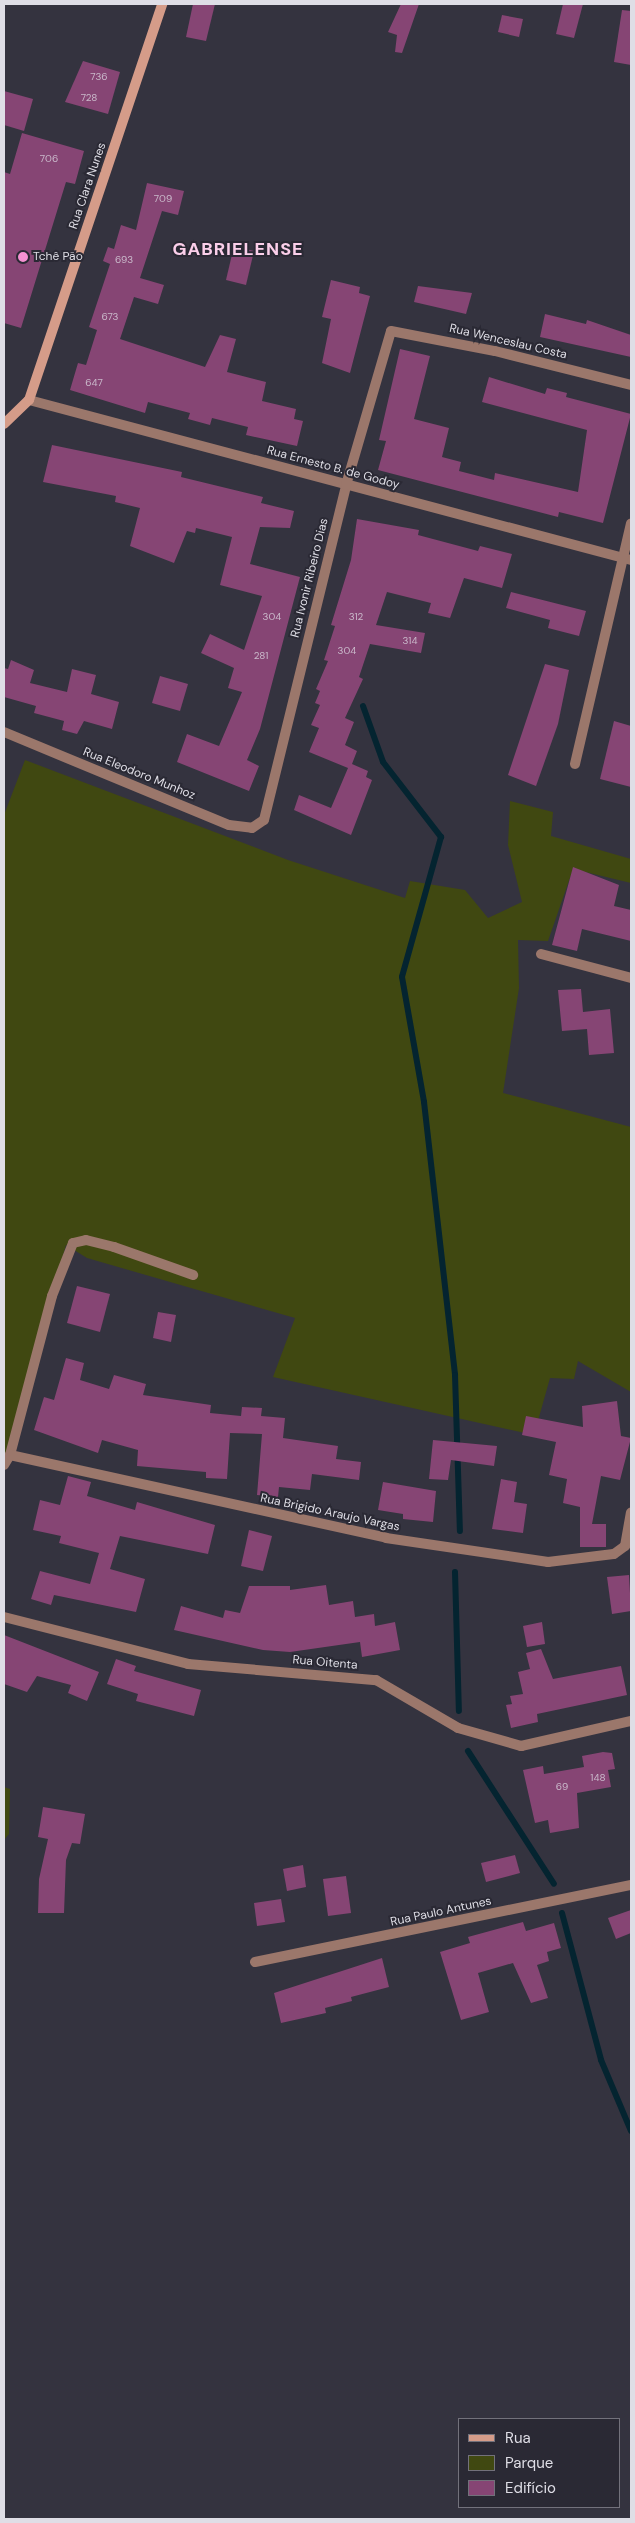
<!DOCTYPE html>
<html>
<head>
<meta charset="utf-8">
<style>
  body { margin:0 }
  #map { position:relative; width:635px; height:2523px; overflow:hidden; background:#34333f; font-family:"DM Sans",sans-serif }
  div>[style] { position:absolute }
  .green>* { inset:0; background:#404811 }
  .stream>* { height:6px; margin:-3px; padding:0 3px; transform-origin:3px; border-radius:3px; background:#042430 }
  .building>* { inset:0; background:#864574 }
  .street>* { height:10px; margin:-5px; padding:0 5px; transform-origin:5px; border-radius:5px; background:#9b776b }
  .secondary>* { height:10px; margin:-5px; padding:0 5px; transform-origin:5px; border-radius:5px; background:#d59c89 }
  .dots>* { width:14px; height:14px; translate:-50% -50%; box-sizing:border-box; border:2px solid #2a2934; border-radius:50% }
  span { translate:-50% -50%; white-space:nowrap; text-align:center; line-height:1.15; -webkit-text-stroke:4px #2a2934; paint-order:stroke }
  .number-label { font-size:10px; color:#c9b8ca }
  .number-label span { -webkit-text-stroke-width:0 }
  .street-label { font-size:12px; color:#dfdee6 }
  .poi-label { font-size:12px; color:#dfdee6 }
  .left { translate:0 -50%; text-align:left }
  .district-label { font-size:18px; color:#fbcfea; font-weight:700; letter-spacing:1px }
  .frame { position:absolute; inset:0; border:5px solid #dfdee6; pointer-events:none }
  .legend { position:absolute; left:458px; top:2418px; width:162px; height:90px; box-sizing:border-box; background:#2a2934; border:1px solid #72717b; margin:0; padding:6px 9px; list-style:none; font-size:15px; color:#dfdee6 }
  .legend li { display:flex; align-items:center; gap:10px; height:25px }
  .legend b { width:25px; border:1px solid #72717b }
</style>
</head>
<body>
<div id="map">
  <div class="green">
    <div style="clip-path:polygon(25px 760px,288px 860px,405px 898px,410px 881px,465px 890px,488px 918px,522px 902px,508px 845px,510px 801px,553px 812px,551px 836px,631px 859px,631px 883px,573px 869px,548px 941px,518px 940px,519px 988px,503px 1093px,631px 1127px,631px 1392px,578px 1361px,574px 1379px,550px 1378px,534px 1435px,273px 1377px,295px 1318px,87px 1258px,66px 1245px,4px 1460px,4px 815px)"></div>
    <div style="clip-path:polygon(4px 1787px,10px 1789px,9px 1834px,4px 1840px)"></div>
  </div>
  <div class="stream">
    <div style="left:363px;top:706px;width:59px;rotate:70.3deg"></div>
    <div style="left:383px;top:762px;width:95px;rotate:52.3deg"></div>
    <div style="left:441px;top:837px;width:145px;rotate:105.6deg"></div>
    <div style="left:402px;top:977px;width:127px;rotate:80deg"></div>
    <div style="left:424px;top:1102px;width:275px;rotate:83.5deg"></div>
    <div style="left:455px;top:1375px;width:156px;rotate:88.2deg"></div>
    <div style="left:455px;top:1572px;width:139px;rotate:88.4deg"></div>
    <div style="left:468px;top:1751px;width:158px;rotate:57.1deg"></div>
    <div style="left:562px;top:1913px;width:152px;rotate:75.1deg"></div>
    <div style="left:601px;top:2060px;width:77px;rotate:67.1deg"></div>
  </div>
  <div class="building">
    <div style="clip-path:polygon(193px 4px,215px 4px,206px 41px,186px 37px)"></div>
    <div style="clip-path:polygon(401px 4px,419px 4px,402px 53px,395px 52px,397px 35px,388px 32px)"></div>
    <div style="clip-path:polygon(563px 4px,583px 4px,574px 38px,556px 34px)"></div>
    <div style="clip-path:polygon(622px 10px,631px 11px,631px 65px,614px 62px)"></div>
    <div style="clip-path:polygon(502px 15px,523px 19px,519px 37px,498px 32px)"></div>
    <div style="clip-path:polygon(83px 61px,120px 72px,108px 114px,65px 102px)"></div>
    <div style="clip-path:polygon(4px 91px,33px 99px,24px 131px,4px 125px)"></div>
    <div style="clip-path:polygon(22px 133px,84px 151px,75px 184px,66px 182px,21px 328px,4px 323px,4px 172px,10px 174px)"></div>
    <div style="clip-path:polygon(147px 183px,184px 191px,178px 215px,162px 211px,140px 278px,164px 285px,158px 304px,134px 297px,120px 339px,205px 367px,220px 335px,236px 339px,227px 372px,266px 382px,262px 401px,296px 409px,294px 419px,303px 421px,297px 446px,246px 435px,248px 427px,212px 418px,210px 425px,188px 419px,190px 413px,148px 402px,145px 413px,70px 390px,78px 363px,86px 365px,97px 330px,89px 327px,110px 264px,103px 261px,108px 247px,114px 249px,121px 225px,136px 230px)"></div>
    <div style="clip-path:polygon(234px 246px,254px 251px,246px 285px,226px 280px)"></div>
    <div style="clip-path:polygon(331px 280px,360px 287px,359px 293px,370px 296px,350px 373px,322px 363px,331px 319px,322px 317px)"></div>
    <div style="clip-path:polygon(418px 286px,472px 293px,466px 314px,414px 302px)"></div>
    <div style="clip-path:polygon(545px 314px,586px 324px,587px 320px,631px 335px,631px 357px,540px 337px)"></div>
    <div style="clip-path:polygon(400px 349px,430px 356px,414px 419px,449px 428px,442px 457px,461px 462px,459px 471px,494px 480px,495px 473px,578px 492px,587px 430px,482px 402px,489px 377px,545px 394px,547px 388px,567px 393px,566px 397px,631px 414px,603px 523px,559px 512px,558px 517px,378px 470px,386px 441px,379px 440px)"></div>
    <div style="clip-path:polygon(52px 445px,182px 472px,181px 477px,263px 497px,261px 503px,294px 511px,290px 528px,260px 527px,250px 564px,300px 577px,260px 729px,247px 760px,259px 766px,249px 791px,177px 762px,187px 734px,219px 746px,242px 692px,228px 688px,234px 668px,201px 653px,210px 634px,244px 650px,262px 596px,220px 585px,232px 537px,196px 528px,195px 533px,187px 531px,174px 563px,130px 546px,140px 508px,115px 502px,116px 496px,43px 482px)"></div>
    <div style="clip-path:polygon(357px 519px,419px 530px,418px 535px,478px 551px,480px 546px,512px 554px,502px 588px,464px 578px,450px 618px,428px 613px,431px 603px,387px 592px,376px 625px,425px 633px,421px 653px,370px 644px,359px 677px,363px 679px,345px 718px,354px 722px,345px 745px,357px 751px,352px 764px,368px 771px,366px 777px,372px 780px,351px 835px,294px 810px,299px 795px,331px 808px,348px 768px,309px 752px,319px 728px,311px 725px,320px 705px,315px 703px,320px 691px,316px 689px,328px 661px,324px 660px,335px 626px,331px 625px,351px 560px)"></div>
    <div style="clip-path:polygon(511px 592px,586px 611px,579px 636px,548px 628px,550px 620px,506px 608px)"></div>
    <div style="clip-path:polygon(11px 660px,34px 670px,30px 683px,67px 692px,72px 669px,96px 675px,91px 694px,119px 702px,112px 729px,84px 721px,77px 734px,62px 730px,64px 721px,34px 713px,36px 706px,4px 697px,4px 668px,8px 669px)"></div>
    <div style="clip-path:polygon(545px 664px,569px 670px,558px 724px,536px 786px,508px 775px)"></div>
    <div style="clip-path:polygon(160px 676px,188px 684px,180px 711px,152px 703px)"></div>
    <div style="clip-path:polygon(614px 721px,631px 726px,631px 787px,600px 779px)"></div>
    <div style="clip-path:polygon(573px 867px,619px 885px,614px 906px,631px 910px,631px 941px,582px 929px,577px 951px,552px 945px)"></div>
    <div style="clip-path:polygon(581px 989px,583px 1012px,610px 1009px,614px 1053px,589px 1055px,587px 1029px,562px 1031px,558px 990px)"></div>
    <div style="clip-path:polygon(77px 1286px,110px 1294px,100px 1332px,67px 1323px)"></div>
    <div style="clip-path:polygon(158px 1312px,176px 1315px,171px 1342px,153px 1338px)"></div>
    <div style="clip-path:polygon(66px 1358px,84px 1363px,80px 1380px,109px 1389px,114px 1375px,146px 1384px,143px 1395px,211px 1405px,210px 1413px,241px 1416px,242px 1407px,262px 1408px,261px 1416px,285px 1418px,283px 1438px,338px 1446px,336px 1459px,361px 1462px,359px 1480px,312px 1474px,310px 1490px,279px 1487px,278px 1497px,257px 1495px,262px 1434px,230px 1433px,227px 1479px,206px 1478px,206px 1472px,137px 1466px,138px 1450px,102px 1440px,98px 1453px,34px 1430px,44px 1397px,54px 1400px)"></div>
    <div style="clip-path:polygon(617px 1401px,621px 1436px,631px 1438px,620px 1480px,601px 1476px,592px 1524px,606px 1524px,606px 1547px,580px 1547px,580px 1507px,563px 1503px,567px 1479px,549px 1475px,556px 1442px,522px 1435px,526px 1416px,583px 1427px,582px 1406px)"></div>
    <div style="clip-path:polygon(433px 1440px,497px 1446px,494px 1466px,451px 1460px,448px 1480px,429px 1479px)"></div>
    <div style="clip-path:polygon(68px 1476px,91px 1482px,87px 1496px,135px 1510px,137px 1502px,215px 1525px,208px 1554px,120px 1536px,110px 1569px,145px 1579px,136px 1612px,54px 1595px,51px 1605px,31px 1599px,40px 1571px,90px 1584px,99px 1553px,59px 1543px,61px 1536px,33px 1530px,40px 1500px,60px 1505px)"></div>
    <div style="clip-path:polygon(501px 1479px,517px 1482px,514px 1502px,527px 1504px,523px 1533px,492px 1529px)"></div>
    <div style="clip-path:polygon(383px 1482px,436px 1491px,433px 1522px,403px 1519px,403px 1514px,378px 1510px)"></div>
    <div style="clip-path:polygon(249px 1530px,272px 1536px,263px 1571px,241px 1566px)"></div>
    <div style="clip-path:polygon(629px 1575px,631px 1611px,612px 1614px,607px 1577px)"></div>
    <div style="clip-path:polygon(326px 1585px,329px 1605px,353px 1601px,355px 1617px,374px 1614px,375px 1626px,395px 1622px,400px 1650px,362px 1657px,360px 1642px,290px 1652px,263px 1650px,174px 1630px,181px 1606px,223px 1618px,225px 1610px,240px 1613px,249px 1586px,290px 1586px,290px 1590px)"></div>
    <div style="clip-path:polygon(542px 1622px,545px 1644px,527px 1647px,523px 1626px)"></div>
    <div style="clip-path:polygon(4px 1635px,99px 1672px,87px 1701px,68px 1693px,71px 1685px,37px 1676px,27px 1692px,4px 1684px)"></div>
    <div style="clip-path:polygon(541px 1649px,553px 1679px,621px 1666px,627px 1695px,537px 1714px,538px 1722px,511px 1728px,506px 1705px,512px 1704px,510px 1696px,523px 1694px,518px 1672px,530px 1669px,526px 1653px)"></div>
    <div style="clip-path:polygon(116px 1659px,136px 1666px,134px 1671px,201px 1690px,194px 1716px,136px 1701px,138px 1694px,107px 1684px)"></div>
    <div style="clip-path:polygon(603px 1752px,612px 1753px,615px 1769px,608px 1770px,611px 1787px,577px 1793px,579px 1828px,550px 1833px,548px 1820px,535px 1823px,523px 1770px,543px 1766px,544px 1774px,584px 1767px,582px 1756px)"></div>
    <div style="clip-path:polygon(43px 1807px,85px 1814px,80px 1844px,72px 1843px,66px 1860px,64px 1913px,38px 1913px,39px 1879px,48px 1839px,38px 1837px)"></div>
    <div style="clip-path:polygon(515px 1855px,520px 1873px,486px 1882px,481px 1863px)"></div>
    <div style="clip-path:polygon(303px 1865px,306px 1887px,287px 1891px,283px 1869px)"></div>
    <div style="clip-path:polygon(346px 1876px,351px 1913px,328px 1916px,323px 1879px)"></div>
    <div style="clip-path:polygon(281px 1899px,285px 1922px,257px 1926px,254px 1903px)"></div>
    <div style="clip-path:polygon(631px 1910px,631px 1933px,616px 1939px,608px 1918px)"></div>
    <div style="clip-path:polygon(523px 1922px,526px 1931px,554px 1923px,561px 1948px,547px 1952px,549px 1961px,537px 1965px,548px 1998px,531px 2003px,513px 1963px,478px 1973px,489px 2012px,461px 2020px,440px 1952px,470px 1943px,468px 1937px)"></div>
    <div style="clip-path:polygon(382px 1958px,389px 1987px,351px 1997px,352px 2001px,325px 2008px,326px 2013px,281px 2023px,274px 1993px)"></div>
  </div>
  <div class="street">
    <div style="left:29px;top:400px;width:623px;rotate:14.88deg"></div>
    <div style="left:4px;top:732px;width:243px;rotate:22.5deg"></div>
    <div style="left:229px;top:825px;width:23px;rotate:7deg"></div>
    <div style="left:252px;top:828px;width:14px;rotate:-34deg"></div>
    <div style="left:264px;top:820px;width:345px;rotate:-76.2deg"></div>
    <div style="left:346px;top:485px;width:160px;rotate:-73.7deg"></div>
    <div style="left:391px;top:331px;width:106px;rotate:10.9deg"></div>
    <div style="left:495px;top:351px;width:140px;rotate:14deg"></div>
    <div style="left:575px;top:764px;width:247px;rotate:-76.9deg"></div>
    <div style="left:541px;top:954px;width:93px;rotate:14.9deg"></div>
    <div style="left:10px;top:1455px;width:164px;rotate:-75.2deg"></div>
    <div style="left:52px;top:1296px;width:57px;rotate:-68.4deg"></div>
    <div style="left:73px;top:1243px;width:13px;rotate:-13deg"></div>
    <div style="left:86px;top:1240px;width:29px;rotate:14deg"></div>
    <div style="left:114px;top:1247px;width:84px;rotate:19.5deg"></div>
    <div style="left:4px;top:1465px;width:12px;rotate:-59deg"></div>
    <div style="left:10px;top:1455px;width:385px;rotate:12.4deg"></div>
    <div style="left:386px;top:1538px;width:164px;rotate:8.4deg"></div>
    <div style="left:548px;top:1562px;width:66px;rotate:-6.9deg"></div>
    <div style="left:614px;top:1554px;width:14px;rotate:-36deg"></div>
    <div style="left:625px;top:1546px;width:34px;rotate:-80deg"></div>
    <div style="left:4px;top:1617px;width:190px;rotate:14.3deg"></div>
    <div style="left:188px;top:1664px;width:189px;rotate:4.9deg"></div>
    <div style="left:376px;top:1680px;width:95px;rotate:30.3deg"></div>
    <div style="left:458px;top:1728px;width:66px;rotate:15.9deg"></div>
    <div style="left:521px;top:1746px;width:113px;rotate:-12.8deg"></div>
    <div style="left:255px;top:1962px;width:384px;rotate:-11.6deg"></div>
  </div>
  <div class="secondary">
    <div style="left:4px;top:424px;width:35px;rotate:-44deg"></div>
    <div style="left:29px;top:400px;width:418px;rotate:-71.4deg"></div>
  </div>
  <div class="dots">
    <div style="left:23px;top:257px;background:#f591d2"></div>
  </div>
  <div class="number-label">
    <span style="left:99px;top:77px">736</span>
    <span style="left:89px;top:98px">728</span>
    <span style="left:49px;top:159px">706</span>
    <span style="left:163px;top:199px">709</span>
    <span style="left:124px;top:260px">693</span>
    <span style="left:110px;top:317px">673</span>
    <span style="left:94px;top:383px">647</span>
    <span style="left:272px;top:617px">304</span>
    <span style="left:356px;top:617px">312</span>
    <span style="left:410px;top:641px">314</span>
    <span style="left:347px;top:651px">304</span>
    <span style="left:261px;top:656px">281</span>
    <span style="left:598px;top:1778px">148</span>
    <span style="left:562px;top:1787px">69</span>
  </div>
  <div class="street-label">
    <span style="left:88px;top:186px;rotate:-71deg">Rua Clara Nunes</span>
    <span style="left:508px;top:342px;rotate:13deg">Rua Wenceslau Costa</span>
    <span style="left:333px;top:468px;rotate:15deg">Rua Ernesto B. de Godoy</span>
    <span style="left:310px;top:578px;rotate:-76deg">Rua Ivonir Ribeiro Dias</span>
    <span style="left:139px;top:774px;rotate:22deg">Rua Eleodoro Munhoz</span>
    <span style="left:330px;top:1513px;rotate:12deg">Rua Brigido Araujo Vargas</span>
    <span style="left:325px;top:1663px;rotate:5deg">Rua Oitenta</span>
    <span style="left:441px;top:1912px;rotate:-12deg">Rua Paulo Antunes</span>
  </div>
  <div class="poi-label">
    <span class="left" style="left:33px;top:257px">Tchê Pão</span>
  </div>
  <div class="district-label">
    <span style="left:238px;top:249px">GABRIELENSE</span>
  </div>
  <div class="frame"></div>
  <ul class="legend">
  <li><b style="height:6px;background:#d59c89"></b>Rua</li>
  <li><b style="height:14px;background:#404811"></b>Parque</li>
  <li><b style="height:14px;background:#864574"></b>Edifício</li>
  </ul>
</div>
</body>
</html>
